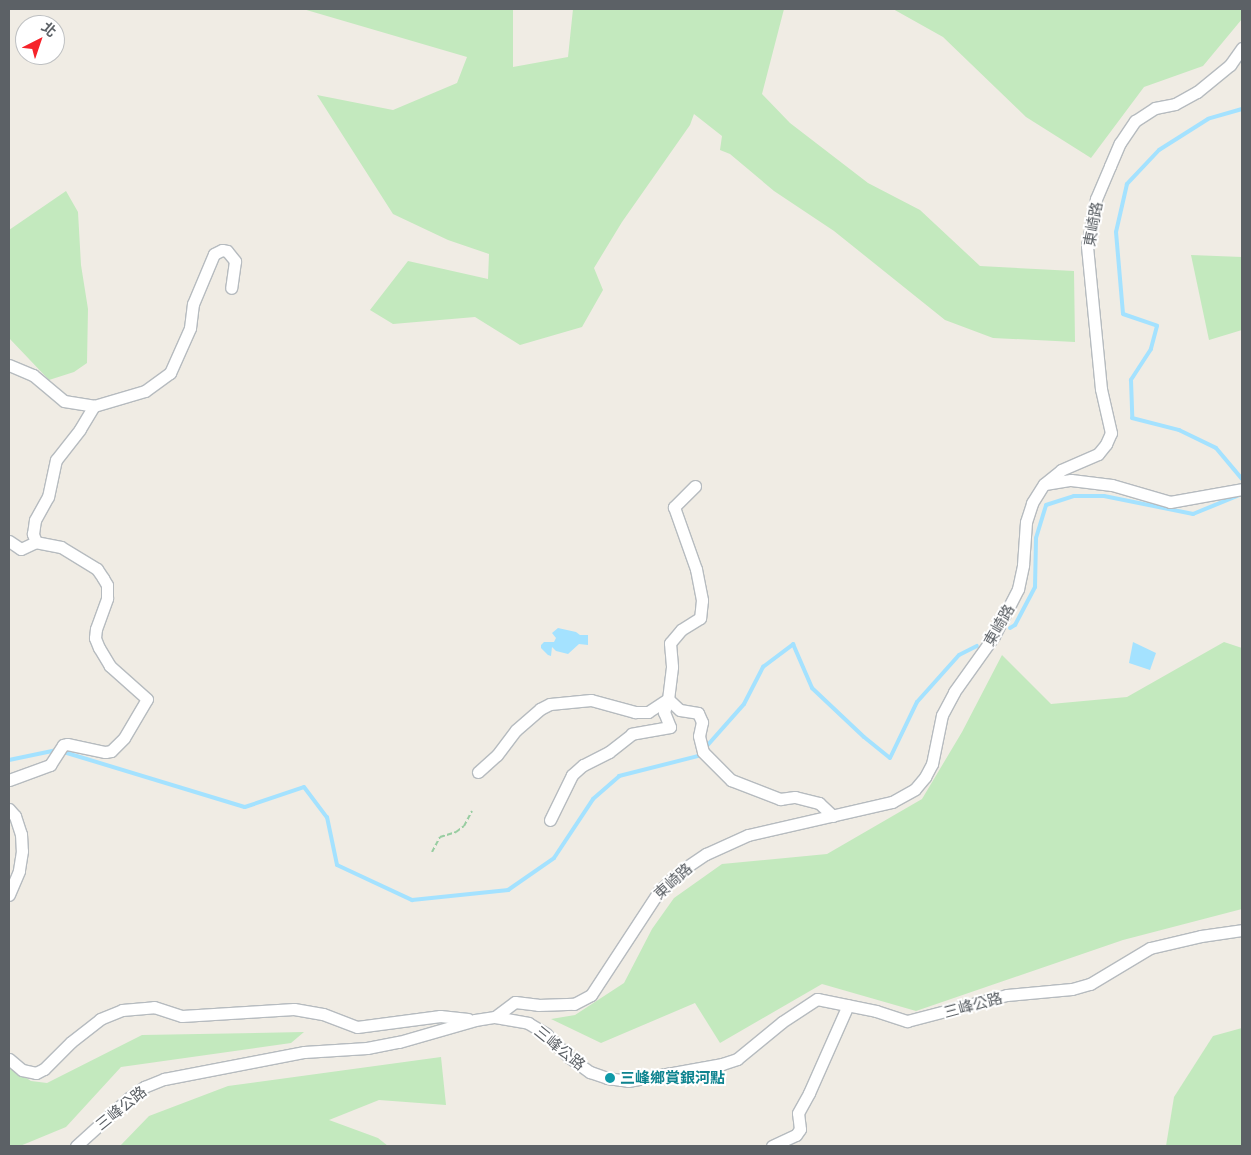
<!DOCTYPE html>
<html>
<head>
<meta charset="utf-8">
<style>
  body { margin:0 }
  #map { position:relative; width:1251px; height:1155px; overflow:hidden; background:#f0ece4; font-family:"Noto Sans","Noto Sans TC",sans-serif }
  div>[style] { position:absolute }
  .green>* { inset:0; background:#c3e9be }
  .water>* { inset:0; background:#a4e2ff }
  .stream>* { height:4px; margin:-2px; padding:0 2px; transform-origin:2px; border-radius:2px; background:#a4e2ff }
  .path>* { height:2px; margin-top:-1px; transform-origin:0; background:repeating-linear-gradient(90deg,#98cda1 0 5px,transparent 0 7.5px) }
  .roads { filter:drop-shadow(1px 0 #b6bbbf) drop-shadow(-1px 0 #b6bbbf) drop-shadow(0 1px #b6bbbf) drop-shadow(0 -1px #b6bbbf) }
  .minor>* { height:11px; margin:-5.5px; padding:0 5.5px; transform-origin:5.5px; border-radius:5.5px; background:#fff }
  .dots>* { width:14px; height:14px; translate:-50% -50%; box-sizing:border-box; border:2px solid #fff; border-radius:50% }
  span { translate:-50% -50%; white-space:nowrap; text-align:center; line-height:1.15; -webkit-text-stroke:4px #fff; paint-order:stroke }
  .street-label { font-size:15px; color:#5c6166 }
  .culture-label { font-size:15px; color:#0d838f; font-weight:700 }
  .left { translate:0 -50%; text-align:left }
  .frame { position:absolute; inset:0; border:10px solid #5c6166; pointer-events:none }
  .north { position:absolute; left:15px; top:15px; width:50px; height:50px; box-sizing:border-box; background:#fff; border:1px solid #bec0c2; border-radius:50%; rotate:41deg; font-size:14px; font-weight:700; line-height:20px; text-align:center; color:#5c6166 }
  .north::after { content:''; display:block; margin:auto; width:18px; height:22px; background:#f6232a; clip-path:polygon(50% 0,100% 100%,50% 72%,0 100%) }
</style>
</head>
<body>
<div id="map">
  <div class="green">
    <div style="clip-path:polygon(303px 9px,513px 9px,513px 67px,568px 57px,573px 9px,784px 9px,762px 94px,790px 123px,868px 183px,920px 210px,980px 266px,1074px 271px,1075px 342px,993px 338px,945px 320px,834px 231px,774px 191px,730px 154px,720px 150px,722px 136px,694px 114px,690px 125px,622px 222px,594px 268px,603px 290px,582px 327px,520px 345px,475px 317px,393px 324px,370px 310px,408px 261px,488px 279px,489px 254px,448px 240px,393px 214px,317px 95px,393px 110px,457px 83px,467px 57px)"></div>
    <div style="clip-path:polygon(893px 9px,1242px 9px,1242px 19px,1203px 66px,1144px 87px,1091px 158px,1026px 117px,943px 37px)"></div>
    <div style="clip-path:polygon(66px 191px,78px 212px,81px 265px,88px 309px,87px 363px,74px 372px,49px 380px,9px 338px,9px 230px)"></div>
    <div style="clip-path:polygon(1191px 255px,1242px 257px,1242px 330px,1209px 340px)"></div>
    <div style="clip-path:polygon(1224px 642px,1242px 648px,1242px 909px,1123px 940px,916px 1011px,822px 984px,720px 1043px,695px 1003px,601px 1043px,551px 1019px,575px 1015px,624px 983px,652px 929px,674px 898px,722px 864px,827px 854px,922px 799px,962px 732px,1002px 655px,1051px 704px,1127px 697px)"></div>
    <div style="clip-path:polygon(1242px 1028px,1242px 1146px,1166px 1146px,1174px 1097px,1213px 1036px)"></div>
    <div style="clip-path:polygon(304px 1032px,291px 1043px,121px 1067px,66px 1127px,20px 1146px,9px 1146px,9px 1067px,31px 1081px,47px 1083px,142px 1035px)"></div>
    <div style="clip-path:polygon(441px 1057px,446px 1105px,379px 1100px,329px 1120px,378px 1138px,388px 1146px,120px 1146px,149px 1116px,228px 1086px)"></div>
  </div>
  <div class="water">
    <div style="clip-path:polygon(558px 628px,576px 632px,580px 635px,588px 635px,588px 645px,579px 644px,568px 654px,556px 651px,552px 647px,551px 656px,548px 655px,541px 648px,541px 645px,544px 642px,554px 642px,556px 638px,552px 633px)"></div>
    <div style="clip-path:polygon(1133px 642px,1156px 653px,1150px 670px,1129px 663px)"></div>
  </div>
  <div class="stream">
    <div style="left:1242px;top:109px;width:35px;rotate:164deg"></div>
    <div style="left:1208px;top:119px;width:58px;rotate:147.7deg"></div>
    <div style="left:1159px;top:150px;width:47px;rotate:133.3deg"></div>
    <div style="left:1127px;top:184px;width:49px;rotate:102.9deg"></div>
    <div style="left:1116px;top:232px;width:82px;rotate:85.1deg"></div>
    <div style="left:1123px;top:314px;width:36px;rotate:19deg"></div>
    <div style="left:1157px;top:326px;width:24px;rotate:105deg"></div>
    <div style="left:1151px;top:349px;width:37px;rotate:123deg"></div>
    <div style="left:1131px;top:380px;width:38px;rotate:88deg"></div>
    <div style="left:1132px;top:418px;width:49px;rotate:14.3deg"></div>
    <div style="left:1179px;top:430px;width:41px;rotate:25.9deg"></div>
    <div style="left:1216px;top:448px;width:40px;rotate:50deg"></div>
    <div style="left:1010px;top:628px;width:6px;rotate:-31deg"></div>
    <div style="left:1015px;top:625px;width:43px;rotate:-62.2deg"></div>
    <div style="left:1035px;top:587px;width:49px;rotate:-88.8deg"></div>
    <div style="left:1036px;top:538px;width:34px;rotate:-73deg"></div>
    <div style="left:1046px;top:505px;width:29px;rotate:-18deg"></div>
    <div style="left:1074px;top:496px;width:30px"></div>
    <div style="left:1104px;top:496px;width:91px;rotate:11.4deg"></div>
    <div style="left:1193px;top:514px;width:53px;rotate:-22.2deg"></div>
    <div style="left:9px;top:760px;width:49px;rotate:-11.8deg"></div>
    <div style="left:57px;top:750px;width:196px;rotate:16.9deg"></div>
    <div style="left:245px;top:807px;width:62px;rotate:-18.7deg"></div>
    <div style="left:304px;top:787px;width:38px;rotate:53deg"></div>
    <div style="left:327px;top:817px;width:49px;rotate:78.2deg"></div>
    <div style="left:337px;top:865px;width:83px;rotate:25deg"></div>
    <div style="left:412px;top:900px;width:97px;rotate:-5.9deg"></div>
    <div style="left:508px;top:890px;width:56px;rotate:-34.8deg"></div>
    <div style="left:554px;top:858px;width:71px;rotate:-56.5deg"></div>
    <div style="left:593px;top:799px;width:35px;rotate:-41deg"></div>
    <div style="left:619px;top:776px;width:81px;rotate:-14.2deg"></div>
    <div style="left:698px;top:756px;width:69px;rotate:-48.5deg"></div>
    <div style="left:744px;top:704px;width:42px;rotate:-62.8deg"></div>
    <div style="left:763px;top:667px;width:38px;rotate:-37deg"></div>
    <div style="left:793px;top:644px;width:48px;rotate:66.6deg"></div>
    <div style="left:812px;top:688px;width:71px;rotate:43.3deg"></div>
    <div style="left:864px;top:737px;width:33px;rotate:39deg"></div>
    <div style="left:890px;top:758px;width:62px;rotate:-64.3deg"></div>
    <div style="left:917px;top:702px;width:63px;rotate:-48.2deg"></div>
    <div style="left:959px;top:655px;width:20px;rotate:-27deg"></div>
  </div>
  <div class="path">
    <div style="left:432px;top:852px;width:17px;rotate:-62deg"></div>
    <div style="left:440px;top:837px;width:17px;rotate:-17deg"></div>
    <div style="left:456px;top:832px;width:10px;rotate:-37deg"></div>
    <div style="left:464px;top:826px;width:17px;rotate:-62deg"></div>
  </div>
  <div class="roads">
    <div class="minor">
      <div style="left:9px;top:365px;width:26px;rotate:23deg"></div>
      <div style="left:33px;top:375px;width:40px;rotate:40deg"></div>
      <div style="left:64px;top:401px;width:30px;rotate:9deg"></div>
      <div style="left:1045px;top:484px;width:26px;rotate:-9deg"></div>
      <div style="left:1071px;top:480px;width:41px;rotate:7deg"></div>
      <div style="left:1112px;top:485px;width:60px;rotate:16.3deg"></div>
      <div style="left:1170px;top:502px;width:73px;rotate:-10.2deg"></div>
      <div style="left:695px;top:486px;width:30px;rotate:135deg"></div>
      <div style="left:674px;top:507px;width:66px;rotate:70.5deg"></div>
      <div style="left:696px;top:569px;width:32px;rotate:79deg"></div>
      <div style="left:702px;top:600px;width:18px;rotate:96deg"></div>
      <div style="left:700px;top:618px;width:22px;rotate:148deg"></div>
      <div style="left:681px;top:630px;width:17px;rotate:130deg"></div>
      <div style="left:670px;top:643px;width:24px;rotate:85deg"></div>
      <div style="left:672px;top:667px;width:32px;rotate:97deg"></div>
      <div style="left:668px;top:699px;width:16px;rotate:43deg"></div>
      <div style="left:680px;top:710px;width:18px;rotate:9deg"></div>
      <div style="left:698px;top:713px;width:10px;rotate:66deg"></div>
      <div style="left:702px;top:722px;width:14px;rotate:102deg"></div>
      <div style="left:699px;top:736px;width:16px;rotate:76deg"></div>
      <div style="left:703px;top:752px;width:40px;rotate:45deg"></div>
      <div style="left:731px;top:780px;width:53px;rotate:21.2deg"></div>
      <div style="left:780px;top:799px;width:15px;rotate:-8deg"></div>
      <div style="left:795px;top:797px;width:25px;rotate:14deg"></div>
      <div style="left:819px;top:803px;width:19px;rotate:43deg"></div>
      <div style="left:9px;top:541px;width:14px;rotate:34deg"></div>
      <div style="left:21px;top:549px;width:17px;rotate:-25deg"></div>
      <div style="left:36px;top:542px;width:9px;rotate:-111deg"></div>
      <div style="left:33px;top:534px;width:14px;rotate:-82deg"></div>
      <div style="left:35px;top:520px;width:26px;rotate:-61deg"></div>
      <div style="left:48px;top:497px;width:38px;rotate:-78deg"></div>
      <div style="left:56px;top:460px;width:39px;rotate:-52deg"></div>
      <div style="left:80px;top:429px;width:27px;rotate:-59deg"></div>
      <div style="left:94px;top:406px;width:53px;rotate:-16.4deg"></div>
      <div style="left:145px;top:391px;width:31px;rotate:-36deg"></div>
      <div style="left:170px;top:373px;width:49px;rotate:-66deg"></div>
      <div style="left:190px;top:328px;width:24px;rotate:-83deg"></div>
      <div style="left:193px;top:304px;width:54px;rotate:-67.2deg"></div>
      <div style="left:214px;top:254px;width:9px;rotate:-27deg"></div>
      <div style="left:222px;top:250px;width:5px;rotate:11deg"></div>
      <div style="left:227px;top:251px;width:13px;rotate:51deg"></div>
      <div style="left:235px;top:261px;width:27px;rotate:98deg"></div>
      <div style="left:478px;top:772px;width:25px;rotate:-42deg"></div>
      <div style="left:497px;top:755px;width:31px;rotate:-53deg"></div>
      <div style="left:516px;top:730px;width:32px;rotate:-41deg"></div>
      <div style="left:540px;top:709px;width:11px;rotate:-27deg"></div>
      <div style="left:550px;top:704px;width:41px;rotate:-5.6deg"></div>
      <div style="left:591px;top:700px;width:46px;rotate:15.3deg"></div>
      <div style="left:635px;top:712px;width:13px"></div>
      <div style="left:648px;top:712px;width:24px;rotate:-33deg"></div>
      <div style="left:668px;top:699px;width:14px;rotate:107deg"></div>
      <div style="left:664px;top:712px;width:16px;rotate:68deg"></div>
      <div style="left:670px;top:727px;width:39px;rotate:170deg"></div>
      <div style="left:632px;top:734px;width:29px;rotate:142deg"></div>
      <div style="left:609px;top:752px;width:29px;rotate:153deg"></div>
      <div style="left:583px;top:765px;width:15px;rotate:138deg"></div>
      <div style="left:572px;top:775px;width:50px;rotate:116.1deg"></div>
      <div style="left:9px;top:780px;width:44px;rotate:-20.1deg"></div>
      <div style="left:50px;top:765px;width:24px;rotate:-57deg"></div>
      <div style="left:63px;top:745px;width:4px;rotate:-14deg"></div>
      <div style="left:67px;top:744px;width:39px;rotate:12deg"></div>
      <div style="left:105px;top:752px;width:6px;rotate:-9deg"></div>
      <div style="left:111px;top:751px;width:18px;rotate:-45deg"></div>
      <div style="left:124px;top:738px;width:45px;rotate:-59.5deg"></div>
      <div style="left:147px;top:699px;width:50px;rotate:-138.3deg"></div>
      <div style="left:110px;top:666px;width:21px;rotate:-121deg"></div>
      <div style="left:99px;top:648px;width:11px;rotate:-112deg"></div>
      <div style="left:95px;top:638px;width:9px;rotate:-84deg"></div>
      <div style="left:96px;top:629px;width:33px;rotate:-70deg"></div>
      <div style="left:107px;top:598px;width:13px;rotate:-90deg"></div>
      <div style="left:107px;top:585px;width:8px;rotate:-120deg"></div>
      <div style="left:103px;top:578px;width:11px;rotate:-124deg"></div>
      <div style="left:97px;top:569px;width:42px;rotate:-148.6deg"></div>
      <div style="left:61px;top:547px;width:25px;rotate:-169deg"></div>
      <div style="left:9px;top:809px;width:9px;rotate:49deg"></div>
      <div style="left:15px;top:816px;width:19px;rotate:72deg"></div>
      <div style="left:21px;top:834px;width:17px;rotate:87deg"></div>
      <div style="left:22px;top:851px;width:20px;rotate:99deg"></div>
      <div style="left:19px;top:871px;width:26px;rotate:113deg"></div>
      <div style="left:495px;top:1017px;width:25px;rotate:-37deg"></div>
      <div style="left:515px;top:1002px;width:23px;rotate:7deg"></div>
      <div style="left:538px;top:1005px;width:36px;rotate:-2deg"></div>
      <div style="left:574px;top:1004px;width:19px;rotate:-28deg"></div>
      <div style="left:591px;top:995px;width:124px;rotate:-56.8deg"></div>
      <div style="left:659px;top:891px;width:31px;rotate:-42deg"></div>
      <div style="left:682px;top:870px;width:29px;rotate:-34deg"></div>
      <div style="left:706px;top:854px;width:46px;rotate:-24.3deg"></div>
      <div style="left:748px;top:835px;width:148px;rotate:-12.9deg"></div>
      <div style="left:892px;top:802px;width:26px;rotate:-29deg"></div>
      <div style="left:915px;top:789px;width:16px;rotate:-50deg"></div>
      <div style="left:925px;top:777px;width:15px;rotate:-62deg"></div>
      <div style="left:932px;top:764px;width:50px;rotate:-78.5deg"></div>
      <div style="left:942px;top:715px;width:26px;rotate:-62deg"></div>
      <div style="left:954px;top:692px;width:69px;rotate:-54.5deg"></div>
      <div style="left:994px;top:636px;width:53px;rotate:-62.9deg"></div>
      <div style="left:1018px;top:589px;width:25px;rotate:-78deg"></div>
      <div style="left:1023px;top:565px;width:43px;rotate:-86deg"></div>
      <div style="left:1026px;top:522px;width:20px;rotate:-72deg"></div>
      <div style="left:1032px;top:503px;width:22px;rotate:-58deg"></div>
      <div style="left:1044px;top:484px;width:22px;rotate:-39deg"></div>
      <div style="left:1061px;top:470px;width:40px;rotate:-23.4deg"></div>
      <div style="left:1098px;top:454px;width:13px;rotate:-51deg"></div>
      <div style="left:1106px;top:444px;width:12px;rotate:-66deg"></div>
      <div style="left:1111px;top:433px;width:45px;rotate:-102.8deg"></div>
      <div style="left:1101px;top:389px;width:144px;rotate:-95.6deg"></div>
      <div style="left:1087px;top:246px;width:48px;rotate:-79.2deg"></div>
      <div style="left:1096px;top:199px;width:36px;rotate:-67deg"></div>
      <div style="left:1110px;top:166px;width:25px;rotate:-67deg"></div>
      <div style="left:1120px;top:143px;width:27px;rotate:-56deg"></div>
      <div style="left:1135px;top:121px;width:24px;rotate:-33deg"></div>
      <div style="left:1155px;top:108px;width:20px;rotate:-11deg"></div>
      <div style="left:1175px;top:104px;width:25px;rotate:-29deg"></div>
      <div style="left:1197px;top:92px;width:43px;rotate:-39.3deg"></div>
      <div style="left:1230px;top:65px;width:21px;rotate:-55deg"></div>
      <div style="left:9px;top:1059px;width:17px;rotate:40deg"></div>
      <div style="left:22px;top:1070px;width:14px;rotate:12deg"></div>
      <div style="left:36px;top:1073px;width:9px;rotate:-27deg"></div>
      <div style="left:44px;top:1069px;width:38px;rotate:-45deg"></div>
      <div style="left:71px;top:1042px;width:37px;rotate:-38deg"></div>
      <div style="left:100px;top:1019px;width:24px;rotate:-22deg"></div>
      <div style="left:122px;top:1010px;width:32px;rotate:-5deg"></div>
      <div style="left:154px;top:1007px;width:29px;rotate:18deg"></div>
      <div style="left:182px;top:1016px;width:112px;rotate:-3.6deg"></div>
      <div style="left:294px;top:1009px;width:29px;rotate:10deg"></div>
      <div style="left:323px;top:1014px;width:36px;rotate:21deg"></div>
      <div style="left:357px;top:1027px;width:84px;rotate:-7.5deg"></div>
      <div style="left:440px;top:1016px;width:28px;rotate:6deg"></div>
      <div style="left:76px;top:1146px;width:72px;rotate:-42.2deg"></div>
      <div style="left:129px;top:1098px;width:19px;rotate:-36deg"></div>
      <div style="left:144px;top:1087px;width:22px;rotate:-22deg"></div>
      <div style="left:164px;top:1079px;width:143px;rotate:-10.9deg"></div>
      <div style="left:304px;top:1052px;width:63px;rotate:-3.6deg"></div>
      <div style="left:367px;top:1048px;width:33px;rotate:-11deg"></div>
      <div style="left:399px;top:1042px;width:79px;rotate:-16.1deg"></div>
      <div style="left:475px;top:1020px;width:20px;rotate:-9deg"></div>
      <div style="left:495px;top:1017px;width:34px;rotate:10deg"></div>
      <div style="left:528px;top:1023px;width:21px;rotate:31deg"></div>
      <div style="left:546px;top:1034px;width:33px;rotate:45deg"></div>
      <div style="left:569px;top:1057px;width:26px;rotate:36deg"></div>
      <div style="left:590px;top:1072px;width:18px;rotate:19deg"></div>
      <div style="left:607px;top:1078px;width:21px;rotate:8deg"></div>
      <div style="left:628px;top:1081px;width:96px;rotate:-10.3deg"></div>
      <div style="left:722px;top:1064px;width:16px;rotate:-18deg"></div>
      <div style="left:737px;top:1059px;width:58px;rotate:-39.4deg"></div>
      <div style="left:782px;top:1022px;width:42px;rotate:-33.3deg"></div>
      <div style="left:817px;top:999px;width:60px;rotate:11.5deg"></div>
      <div style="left:876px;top:1011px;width:33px;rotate:18deg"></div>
      <div style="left:907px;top:1021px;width:103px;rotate:-14.6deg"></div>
      <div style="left:1007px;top:995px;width:65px;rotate:-5.3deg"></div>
      <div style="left:1072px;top:989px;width:19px;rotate:-16deg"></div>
      <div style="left:1090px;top:984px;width:70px;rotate:-31deg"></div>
      <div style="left:1150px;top:948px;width:52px;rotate:-13.2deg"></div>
      <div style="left:1201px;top:936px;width:41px;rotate:-8.3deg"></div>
      <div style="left:772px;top:1146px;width:26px;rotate:-25deg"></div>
      <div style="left:796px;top:1135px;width:7px;rotate:-56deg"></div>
      <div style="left:800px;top:1129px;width:16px;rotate:-97deg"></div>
      <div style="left:798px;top:1113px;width:23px;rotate:-61deg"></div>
      <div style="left:809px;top:1093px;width:96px;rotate:-66.1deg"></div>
    </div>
  </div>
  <div class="dots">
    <div style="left:610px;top:1078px;background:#0f9aa8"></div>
  </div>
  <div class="street-label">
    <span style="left:1093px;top:224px;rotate:-80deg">東崎路</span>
    <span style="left:999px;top:625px;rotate:-60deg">東崎路</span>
    <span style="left:673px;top:881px;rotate:-42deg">東崎路</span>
    <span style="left:973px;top:1005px;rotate:-15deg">三峰公路</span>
    <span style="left:560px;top:1048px;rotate:39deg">三峰公路</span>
    <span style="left:121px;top:1108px;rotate:-39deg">三峰公路</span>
  </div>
  <div class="culture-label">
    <span class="left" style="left:620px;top:1078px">三峰鄉賞銀河點</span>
  </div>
  <div class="frame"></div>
  <div class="north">北</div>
</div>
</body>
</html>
